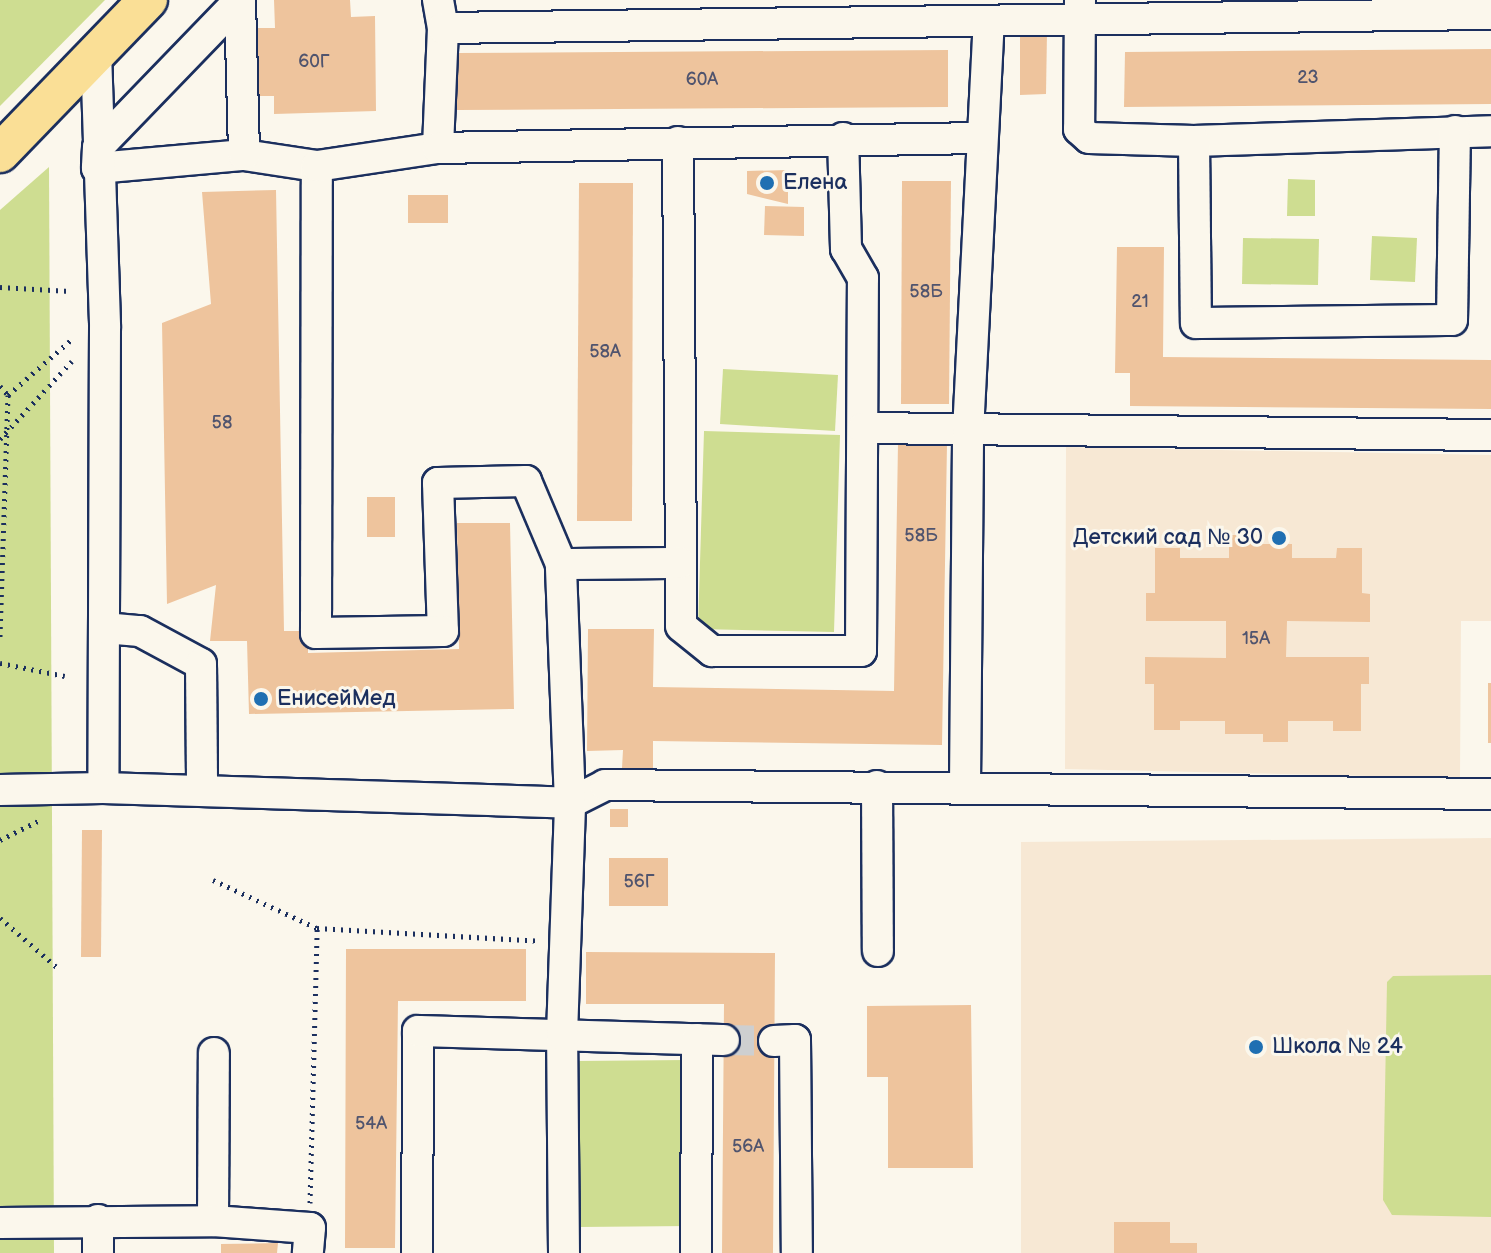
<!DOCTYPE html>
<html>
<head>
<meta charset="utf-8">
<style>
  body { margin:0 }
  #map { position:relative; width:1491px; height:1253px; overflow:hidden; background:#fbf7ec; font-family:"Balsamiq Sans",sans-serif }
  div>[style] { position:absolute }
  .built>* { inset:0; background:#f7e8d4 }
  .green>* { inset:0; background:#cedd91 }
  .building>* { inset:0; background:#eec49d }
  .minor-tunnel>* { height:30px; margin-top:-15px; transform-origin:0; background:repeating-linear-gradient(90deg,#cecfd0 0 30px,transparent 0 45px) }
  .path>* { height:5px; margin-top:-2.5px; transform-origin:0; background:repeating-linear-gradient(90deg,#1b2f5e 0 2px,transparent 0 8px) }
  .roads { filter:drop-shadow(2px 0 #1b2f5e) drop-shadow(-2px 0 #1b2f5e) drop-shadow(0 2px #1b2f5e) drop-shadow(0 -2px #1b2f5e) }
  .minor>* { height:30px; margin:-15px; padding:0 15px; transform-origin:15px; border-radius:15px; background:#fbf7ec }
  .major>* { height:38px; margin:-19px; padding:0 19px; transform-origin:19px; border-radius:19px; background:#fadf96 }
  .dots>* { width:22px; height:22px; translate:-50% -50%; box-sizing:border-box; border:4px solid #fbf7ec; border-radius:50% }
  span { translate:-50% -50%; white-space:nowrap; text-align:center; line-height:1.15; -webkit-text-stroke:6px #fbf7ec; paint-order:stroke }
  .number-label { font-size:18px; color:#50546e }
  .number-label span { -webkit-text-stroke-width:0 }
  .poi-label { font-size:22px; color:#1b2f5e }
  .left { translate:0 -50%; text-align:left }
  .right { translate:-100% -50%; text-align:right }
</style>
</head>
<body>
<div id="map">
  <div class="built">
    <div style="clip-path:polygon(1066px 447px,1491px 455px,1491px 621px,1461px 621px,1460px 778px,1065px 769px)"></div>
    <div style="clip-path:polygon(1491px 838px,1491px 1253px,1021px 1253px,1021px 842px)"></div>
  </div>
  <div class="green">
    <div style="clip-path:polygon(0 0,105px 0,0 106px)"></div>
    <div style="clip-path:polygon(49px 167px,54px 1253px,0 1253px,0 210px)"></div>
    <div style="clip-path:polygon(1288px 179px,1315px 180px,1315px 216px,1287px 216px)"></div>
    <div style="clip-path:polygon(1372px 236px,1417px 238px,1415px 282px,1370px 280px)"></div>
    <div style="clip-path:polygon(1243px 238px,1319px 239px,1318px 285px,1242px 284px)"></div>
    <div style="clip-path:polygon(723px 369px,838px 375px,835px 431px,720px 424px)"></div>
    <div style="clip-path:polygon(704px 431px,840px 435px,834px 632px,698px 629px)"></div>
    <div style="clip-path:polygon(1491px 975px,1491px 1217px,1392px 1215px,1383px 1200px,1387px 982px,1393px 976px)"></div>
    <div style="clip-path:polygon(687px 1060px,689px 1226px,579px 1227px,578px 1061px)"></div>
  </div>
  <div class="building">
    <div style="clip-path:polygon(274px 0,350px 0,351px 17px,375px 16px,376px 111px,274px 114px,274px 96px,254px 96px,253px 28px,275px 28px)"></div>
    <div style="clip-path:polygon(1020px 32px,1047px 32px,1046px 94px,1020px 95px)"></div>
    <div style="clip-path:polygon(1491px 49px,1491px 104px,1124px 107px,1125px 52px)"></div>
    <div style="clip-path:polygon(948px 50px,948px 107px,457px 110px,457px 53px)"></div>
    <div style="clip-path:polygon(788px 170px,788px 204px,747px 194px,747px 171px)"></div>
    <div style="clip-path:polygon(902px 181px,951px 181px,949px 404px,901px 404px)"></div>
    <div style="clip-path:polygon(579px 183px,633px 183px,632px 521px,577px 521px)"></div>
    <div style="clip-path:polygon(276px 190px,284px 631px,308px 631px,308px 653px,459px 649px,457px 523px,510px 523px,514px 709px,249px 714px,247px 641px,210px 641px,216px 585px,167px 604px,162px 323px,211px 304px,202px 192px)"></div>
    <div style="clip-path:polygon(408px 195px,448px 195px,448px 223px,408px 223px)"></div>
    <div style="clip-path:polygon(765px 206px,804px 207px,804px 236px,764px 235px)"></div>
    <div style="clip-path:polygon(1117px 247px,1164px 247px,1163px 357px,1491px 360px,1491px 409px,1130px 406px,1130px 373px,1115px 373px)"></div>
    <div style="clip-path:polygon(898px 443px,947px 444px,942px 745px,653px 741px,653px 768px,622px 768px,623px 750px,587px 751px,588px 629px,654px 629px,653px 687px,894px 691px)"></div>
    <div style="clip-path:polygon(367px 497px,395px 497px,395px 537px,367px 537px)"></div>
    <div style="clip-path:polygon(1229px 535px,1254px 535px,1254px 544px,1292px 544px,1292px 558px,1336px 558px,1337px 548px,1362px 548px,1362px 593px,1370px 594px,1370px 622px,1287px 621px,1286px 657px,1369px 657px,1369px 684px,1361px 684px,1361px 731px,1333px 731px,1333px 721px,1288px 721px,1288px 742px,1263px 742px,1263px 734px,1225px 734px,1225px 721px,1180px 721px,1180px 730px,1154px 730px,1154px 684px,1145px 684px,1145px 657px,1226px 658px,1226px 621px,1146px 621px,1146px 593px,1155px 593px,1155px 548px,1180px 548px,1180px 558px,1229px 558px)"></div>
    <div style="clip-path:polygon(1488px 683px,1491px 683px,1491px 743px,1488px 743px)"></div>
    <div style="clip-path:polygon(610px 809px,628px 809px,628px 827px,610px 827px)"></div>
    <div style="clip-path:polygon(82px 830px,102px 830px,101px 957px,81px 957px)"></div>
    <div style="clip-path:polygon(609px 858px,668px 858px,668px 906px,609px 906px)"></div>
    <div style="clip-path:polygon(346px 949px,526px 949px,526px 1001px,398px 1001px,395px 1248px,345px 1248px)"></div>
    <div style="clip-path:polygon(586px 952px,775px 953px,773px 1253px,722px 1253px,724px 1004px,586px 1004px)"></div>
    <div style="clip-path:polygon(971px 1005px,973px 1168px,888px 1168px,888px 1077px,867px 1077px,867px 1006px)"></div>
    <div style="clip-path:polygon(1114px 1222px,1170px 1222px,1170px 1243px,1197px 1243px,1197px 1253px,1114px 1253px)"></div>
    <div style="clip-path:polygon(278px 1243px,277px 1253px,221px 1253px,221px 1244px)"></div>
  </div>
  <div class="minor-tunnel">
    <div style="left:724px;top:1040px;width:50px;rotate:1.1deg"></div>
  </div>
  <div class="path">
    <div style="left:0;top:287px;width:70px;rotate:3.3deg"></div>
    <div style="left:0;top:386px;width:12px;rotate:48deg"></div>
    <div style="left:8px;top:395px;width:246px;rotate:91.9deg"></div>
    <div style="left:8px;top:395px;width:85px;rotate:-41.2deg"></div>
    <div style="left:0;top:439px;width:106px;rotate:-47.3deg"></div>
    <div style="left:0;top:663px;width:66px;rotate:11.3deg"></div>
    <div style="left:0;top:840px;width:47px;rotate:-26.6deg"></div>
    <div style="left:213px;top:880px;width:115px;rotate:24.8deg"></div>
    <div style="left:0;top:918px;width:79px;rotate:40.9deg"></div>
    <div style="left:310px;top:1203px;width:275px;rotate:-88.5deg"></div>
    <div style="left:317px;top:928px;width:223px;rotate:3.3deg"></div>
  </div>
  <div class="roads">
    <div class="minor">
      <div style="left:240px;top:0;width:204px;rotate:134deg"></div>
      <div style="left:98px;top:147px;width:21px;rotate:93deg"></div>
      <div style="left:97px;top:168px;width:148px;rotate:-5.1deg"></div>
      <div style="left:244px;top:155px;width:74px;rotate:8.6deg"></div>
      <div style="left:240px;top:0;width:155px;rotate:88.5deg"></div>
      <div style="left:438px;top:0;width:28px;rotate:80deg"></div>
      <div style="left:443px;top:28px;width:120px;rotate:92.4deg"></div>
      <div style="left:1080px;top:0;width:129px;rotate:90.4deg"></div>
      <div style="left:1079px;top:129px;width:13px;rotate:42deg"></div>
      <div style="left:1089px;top:138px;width:105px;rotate:1.6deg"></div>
      <div style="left:1194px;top:141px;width:297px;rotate:-1.9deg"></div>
      <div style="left:443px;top:28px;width:1048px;rotate:-0.77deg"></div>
      <div style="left:96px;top:52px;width:276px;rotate:88.1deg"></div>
      <div style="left:105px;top:328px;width:460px;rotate:90.2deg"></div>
      <div style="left:1194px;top:141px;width:182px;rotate:89.4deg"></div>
      <div style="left:1196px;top:323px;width:256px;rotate:-0.7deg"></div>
      <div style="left:1452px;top:320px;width:189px;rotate:-89.1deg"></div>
      <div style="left:678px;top:142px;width:484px;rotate:89.6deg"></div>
      <div style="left:681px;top:626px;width:40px;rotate:39deg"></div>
      <div style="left:712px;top:651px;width:149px"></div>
      <div style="left:861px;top:651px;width:373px;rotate:-89.7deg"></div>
      <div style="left:863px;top:278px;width:34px;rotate:-120deg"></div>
      <div style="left:846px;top:249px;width:111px;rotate:-91.5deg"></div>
      <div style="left:863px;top:428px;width:628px;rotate:0.64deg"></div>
      <div style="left:561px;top:564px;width:119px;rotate:-0.5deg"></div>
      <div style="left:104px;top:628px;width:36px;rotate:5deg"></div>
      <div style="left:140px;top:631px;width:69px;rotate:28.4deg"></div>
      <div style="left:201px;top:664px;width:126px;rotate:89.5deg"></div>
      <div style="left:965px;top:785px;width:353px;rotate:-89.5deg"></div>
      <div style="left:968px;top:432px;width:411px;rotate:-87.1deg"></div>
      <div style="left:877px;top:786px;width:165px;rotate:89.7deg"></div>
      <div style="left:0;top:790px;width:103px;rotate:-1.1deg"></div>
      <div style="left:103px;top:788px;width:467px;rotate:1.8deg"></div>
      <div style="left:570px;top:803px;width:39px;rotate:-27deg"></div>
      <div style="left:605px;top:785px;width:886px;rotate:0.58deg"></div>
      <div style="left:774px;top:1041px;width:21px;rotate:-3deg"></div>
      <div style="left:795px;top:1040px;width:213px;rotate:89.5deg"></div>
      <div style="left:213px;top:1221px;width:168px;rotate:-89.7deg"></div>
      <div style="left:0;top:1223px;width:213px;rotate:-0.5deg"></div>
      <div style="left:213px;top:1221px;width:97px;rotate:4.1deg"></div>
      <div style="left:310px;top:1228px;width:25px;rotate:95deg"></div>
      <div style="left:98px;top:1253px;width:33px;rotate:-90deg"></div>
      <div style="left:417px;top:1253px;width:222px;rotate:-89.7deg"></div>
      <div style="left:418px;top:1031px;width:306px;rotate:1.7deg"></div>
      <div style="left:564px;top:1253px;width:218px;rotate:-90.5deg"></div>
      <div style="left:562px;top:1035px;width:232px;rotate:-88deg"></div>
      <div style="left:570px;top:803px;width:239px;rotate:-92.2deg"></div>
      <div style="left:561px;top:564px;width:90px;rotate:-112.9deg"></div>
      <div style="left:526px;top:481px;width:88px;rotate:178.7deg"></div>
      <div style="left:438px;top:483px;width:148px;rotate:88.1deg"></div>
      <div style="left:443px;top:631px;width:127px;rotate:179.1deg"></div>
      <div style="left:316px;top:633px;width:467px;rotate:-89.9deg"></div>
      <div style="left:317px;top:166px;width:122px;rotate:-8.5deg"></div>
      <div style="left:438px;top:148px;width:543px;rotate:-1.06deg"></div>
      <div style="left:696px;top:1253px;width:214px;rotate:-89.7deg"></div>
    </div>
    <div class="major">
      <div style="left:0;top:153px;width:213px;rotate:-46deg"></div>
    </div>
  </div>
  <div class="dots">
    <div style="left:767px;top:183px;background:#1f6fb2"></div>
    <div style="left:1279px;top:538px;background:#1f6fb2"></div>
    <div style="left:261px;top:699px;background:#1f6fb2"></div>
    <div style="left:1256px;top:1047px;background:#1f6fb2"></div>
  </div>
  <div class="number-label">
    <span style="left:314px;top:62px">60Г</span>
    <span style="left:1308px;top:78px">23</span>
    <span style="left:702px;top:80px">60А</span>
    <span style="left:926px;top:292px">58Б</span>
    <span style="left:1140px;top:302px">21</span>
    <span style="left:605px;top:352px">58А</span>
    <span style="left:222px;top:423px">58</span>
    <span style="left:921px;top:536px">58Б</span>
    <span style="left:1256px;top:639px">15А</span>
    <span style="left:639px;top:882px">56Г</span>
    <span style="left:371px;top:1124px">54А</span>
    <span style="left:748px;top:1147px">56А</span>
  </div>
  <div class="poi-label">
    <span class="left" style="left:783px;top:183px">Елена</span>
    <span class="right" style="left:1263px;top:538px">Детский сад № 30</span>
    <span class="left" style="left:277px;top:699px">ЕнисейМед</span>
    <span class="left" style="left:1272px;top:1047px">Школа № 24</span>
  </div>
</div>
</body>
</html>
